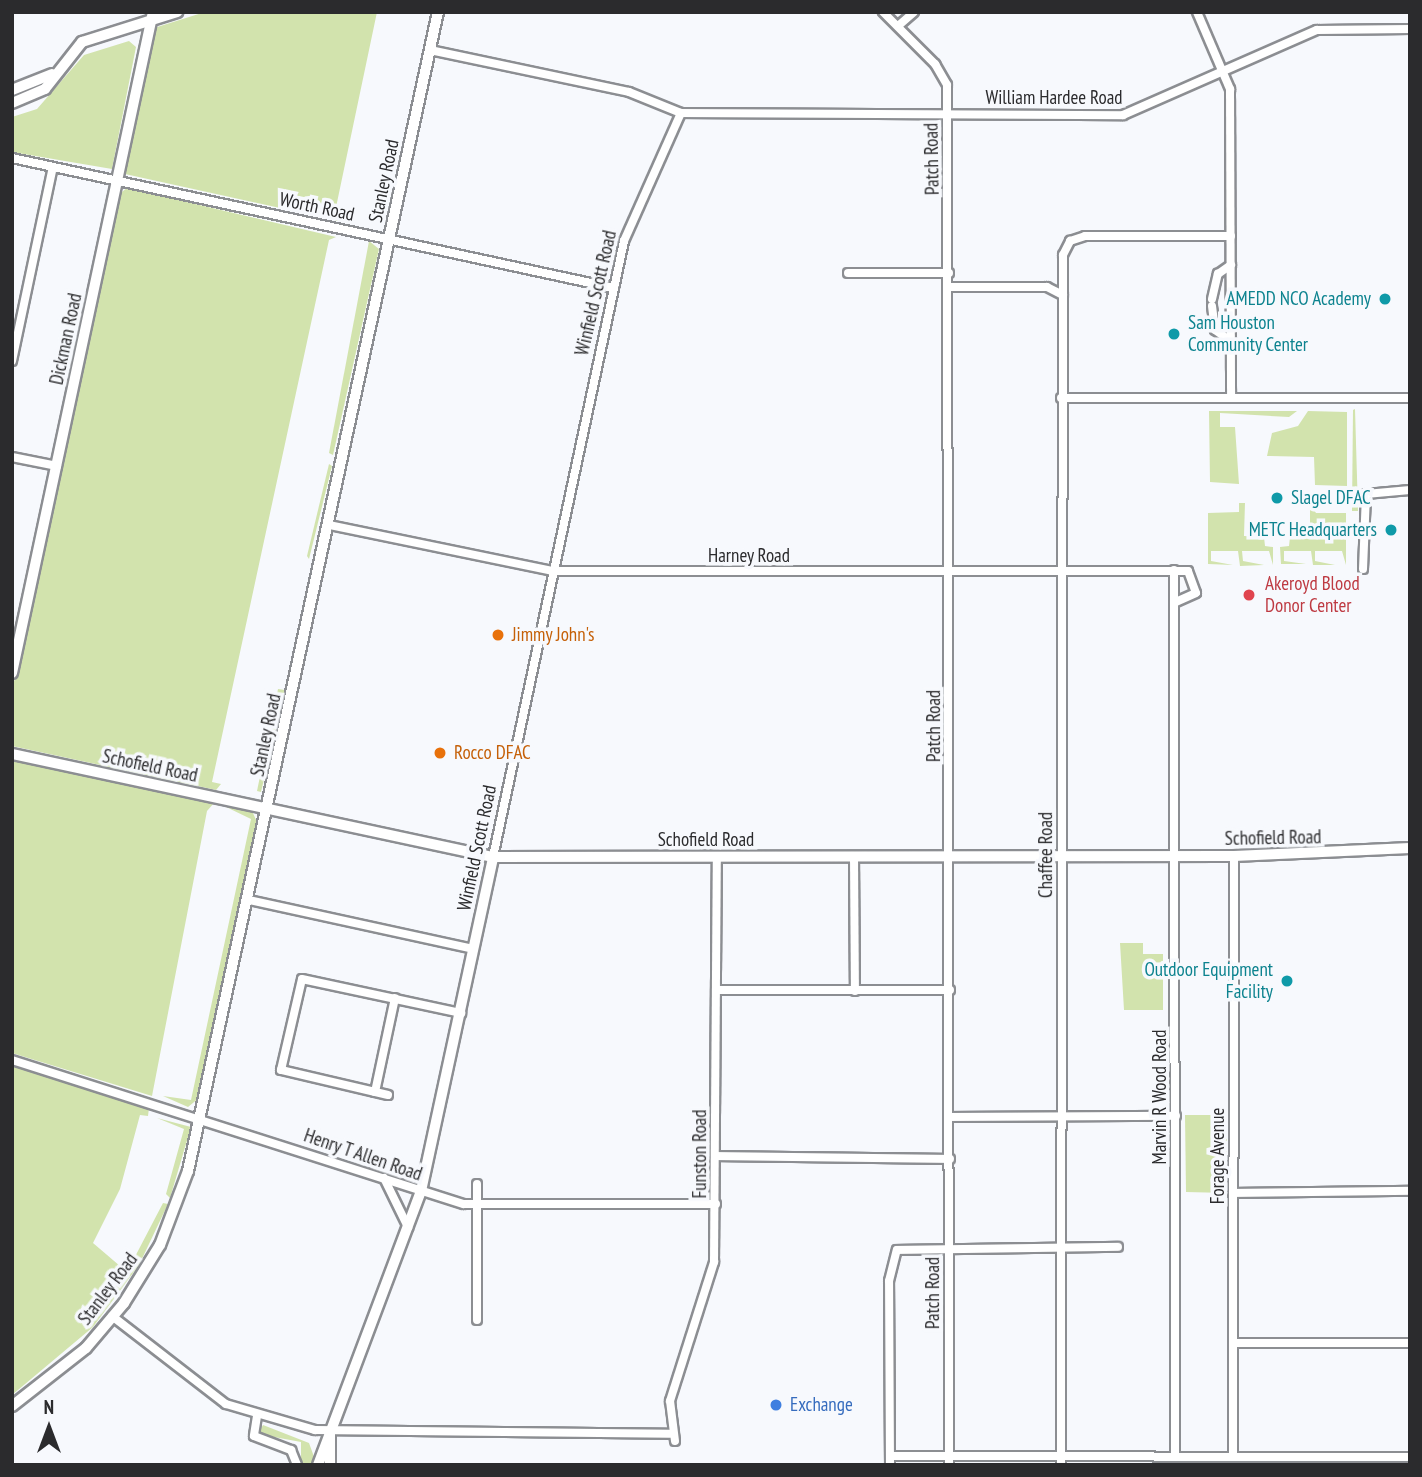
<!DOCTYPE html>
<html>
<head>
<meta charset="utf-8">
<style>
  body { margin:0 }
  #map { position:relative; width:1422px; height:1477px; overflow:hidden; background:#f7f9fd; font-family:"PT Sans Narrow",sans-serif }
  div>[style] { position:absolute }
  .green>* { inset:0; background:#d2e3ad }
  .roads { filter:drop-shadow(2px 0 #8c8e92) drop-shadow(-2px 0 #8c8e92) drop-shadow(0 2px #8c8e92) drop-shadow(0 -2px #8c8e92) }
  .minor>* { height:8px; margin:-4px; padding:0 4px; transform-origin:4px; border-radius:4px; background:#fff }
  .tertiary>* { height:10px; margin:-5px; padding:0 5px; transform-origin:5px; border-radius:5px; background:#fff }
  .dots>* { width:19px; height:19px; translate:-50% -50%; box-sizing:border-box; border:4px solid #f7f9fd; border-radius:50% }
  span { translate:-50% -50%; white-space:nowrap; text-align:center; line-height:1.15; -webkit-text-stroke:7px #f7f9fd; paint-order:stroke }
  .street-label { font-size:19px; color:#2b2b2d }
  .culture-label { font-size:19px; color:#0d838f }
  .right { translate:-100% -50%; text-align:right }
  .left { translate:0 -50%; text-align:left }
  .health-label { font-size:19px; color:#be3a42 }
  .food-label { font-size:19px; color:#c56008 }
  .shop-label { font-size:19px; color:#366cbe }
  .frame { position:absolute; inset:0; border:14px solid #2b2b2d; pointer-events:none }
  .north { position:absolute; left:14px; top:1393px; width:70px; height:70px; -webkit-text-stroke:5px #f7f9fd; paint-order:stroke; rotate:0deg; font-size:19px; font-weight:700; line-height:28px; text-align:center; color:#2b2b2d }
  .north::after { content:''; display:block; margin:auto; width:24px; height:32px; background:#2b2b2d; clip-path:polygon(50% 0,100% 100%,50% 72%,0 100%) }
</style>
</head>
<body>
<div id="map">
  <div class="green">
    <div style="clip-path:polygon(205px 12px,377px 12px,335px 212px,339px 221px,125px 174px,154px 28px)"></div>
    <div style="clip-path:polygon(129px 41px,136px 47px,112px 169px,12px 152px,12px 117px,37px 109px,84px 55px)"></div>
    <div style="clip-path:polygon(127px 188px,336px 237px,329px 240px,212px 782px,221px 784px,216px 790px,12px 746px,12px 691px,118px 195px)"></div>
    <div style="clip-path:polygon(369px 241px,379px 249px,333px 455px,329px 453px)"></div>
    <div style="clip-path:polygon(1355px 409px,1358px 511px,1352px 511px,1353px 410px)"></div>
    <div style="clip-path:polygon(1209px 411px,1297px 411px,1289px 417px,1220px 413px,1220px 427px,1235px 427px,1239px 484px,1210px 482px)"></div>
    <div style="clip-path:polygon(1308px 411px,1347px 412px,1347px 486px,1315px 485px,1314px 457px,1267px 456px,1272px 433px,1298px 426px)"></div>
    <div style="clip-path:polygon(329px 464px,332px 466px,309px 559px,307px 556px)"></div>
    <div style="clip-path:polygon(1239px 503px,1245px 503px,1244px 536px,1264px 537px,1265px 546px,1273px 547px,1273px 565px,1269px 551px,1242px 551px,1243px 561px,1264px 565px,1240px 566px,1238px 551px,1211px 551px,1211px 561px,1233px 565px,1208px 564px,1208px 513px,1239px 512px)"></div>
    <div style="clip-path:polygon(1310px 504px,1316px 513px,1346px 513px,1346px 565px,1342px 551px,1315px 551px,1315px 561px,1335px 565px,1313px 565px,1311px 551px,1284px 551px,1284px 561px,1306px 564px,1281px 564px,1280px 547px,1289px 546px,1290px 537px,1310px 537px)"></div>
    <div style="clip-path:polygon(278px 689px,285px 690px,261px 792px,257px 791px)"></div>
    <div style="clip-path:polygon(12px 759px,214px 803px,207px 811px,152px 1096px,12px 1053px)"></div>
    <div style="clip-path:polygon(224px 806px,252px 811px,257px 822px,199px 1098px,188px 1107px,163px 1096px,191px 1100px,251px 819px)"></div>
    <div style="clip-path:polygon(1120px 943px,1143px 943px,1143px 954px,1163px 954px,1163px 1010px,1124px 1010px)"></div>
    <div style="clip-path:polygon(12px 1066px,149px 1108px,148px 1116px,140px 1115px,120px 1189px,93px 1243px,127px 1272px,163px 1203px,168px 1204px,139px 1265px,93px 1327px,12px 1395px)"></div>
    <div style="clip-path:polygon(1185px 1115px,1227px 1115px,1227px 1193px,1186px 1192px)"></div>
    <div style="clip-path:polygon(157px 1118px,191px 1127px,170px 1198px,166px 1194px,184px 1129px)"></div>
    <div style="clip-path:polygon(263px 1425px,309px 1443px,317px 1465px,301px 1465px,301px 1442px,258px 1434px)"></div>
  </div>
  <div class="roads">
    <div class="minor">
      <div style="left:883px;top:12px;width:74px;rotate:45deg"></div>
      <div style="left:935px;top:64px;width:24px;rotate:60deg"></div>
      <div style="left:947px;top:85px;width:1380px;rotate:89.92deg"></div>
      <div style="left:1197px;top:12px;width:84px;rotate:66.8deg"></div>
      <div style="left:1230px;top:89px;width:309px;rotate:89.8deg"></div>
      <div style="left:898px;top:26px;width:21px;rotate:-41deg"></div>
      <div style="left:430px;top:50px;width:203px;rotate:11.9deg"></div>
      <div style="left:629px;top:92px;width:56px;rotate:22deg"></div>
      <div style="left:681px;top:113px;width:442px;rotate:0.3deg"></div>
      <div style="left:1123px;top:115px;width:212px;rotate:-23.7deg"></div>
      <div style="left:1317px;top:30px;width:93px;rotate:-0.6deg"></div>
      <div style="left:12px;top:158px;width:616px;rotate:12.19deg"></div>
      <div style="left:848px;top:273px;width:101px"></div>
      <div style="left:949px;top:287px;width:98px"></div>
      <div style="left:1047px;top:287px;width:18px;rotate:27deg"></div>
      <div style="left:1212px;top:299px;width:26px;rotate:-77deg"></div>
      <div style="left:1218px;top:274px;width:16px;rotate:-35deg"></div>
      <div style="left:1212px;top:306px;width:24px;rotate:83deg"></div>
      <div style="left:1215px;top:330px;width:21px;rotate:35deg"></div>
      <div style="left:12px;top:361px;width:198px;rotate:-78.1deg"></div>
      <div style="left:1061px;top:398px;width:349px"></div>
      <div style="left:12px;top:457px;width:46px;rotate:11.3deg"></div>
      <div style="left:329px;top:525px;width:230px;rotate:11.6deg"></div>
      <div style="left:554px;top:571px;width:634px"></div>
      <div style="left:1188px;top:571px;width:23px;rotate:70deg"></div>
      <div style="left:1196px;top:593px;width:24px;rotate:156deg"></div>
      <div style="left:1363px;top:569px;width:75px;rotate:-87.7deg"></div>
      <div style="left:1366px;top:494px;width:44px;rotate:-5.2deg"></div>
      <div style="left:1174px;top:570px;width:885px;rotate:89.94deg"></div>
      <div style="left:493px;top:857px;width:630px;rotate:-77.99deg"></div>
      <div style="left:624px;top:241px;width:140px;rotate:-66deg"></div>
      <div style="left:854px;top:857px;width:134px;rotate:89.6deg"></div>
      <div style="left:249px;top:900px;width:230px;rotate:12.3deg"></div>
      <div style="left:717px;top:990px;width:233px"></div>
      <div style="left:12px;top:1060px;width:474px;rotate:17.7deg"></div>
      <div style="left:464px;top:1204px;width:252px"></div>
      <div style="left:375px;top:1092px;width:96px;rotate:-78deg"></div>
      <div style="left:388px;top:1095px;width:110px;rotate:-166.8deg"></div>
      <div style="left:281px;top:1070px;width:93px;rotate:-77deg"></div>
      <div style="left:302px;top:979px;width:163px;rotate:12.1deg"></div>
      <div style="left:950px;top:1117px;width:226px;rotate:-0.3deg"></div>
      <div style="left:716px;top:1156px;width:234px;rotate:0.7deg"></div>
      <div style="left:384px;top:1178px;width:55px;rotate:63.9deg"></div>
      <div style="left:477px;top:1184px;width:136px;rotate:90deg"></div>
      <div style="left:1234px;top:1193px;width:176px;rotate:-0.7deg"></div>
      <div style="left:112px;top:1316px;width:144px;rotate:37.7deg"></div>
      <div style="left:226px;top:1404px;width:93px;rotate:16.3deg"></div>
      <div style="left:315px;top:1430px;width:355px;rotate:0.6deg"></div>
      <div style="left:1233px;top:1343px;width:177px"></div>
      <div style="left:257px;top:1416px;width:20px;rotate:99deg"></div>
      <div style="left:254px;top:1436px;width:40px;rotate:21deg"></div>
      <div style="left:291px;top:1450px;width:16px;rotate:68deg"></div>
      <div style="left:675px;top:1441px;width:40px;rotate:-97.1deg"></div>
      <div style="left:670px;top:1401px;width:146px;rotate:-72.4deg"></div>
      <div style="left:714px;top:1262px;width:405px;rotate:-89.6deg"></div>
      <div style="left:890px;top:1456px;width:520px;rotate:0.11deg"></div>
      <div style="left:1233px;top:1457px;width:601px;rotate:-89.9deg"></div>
      <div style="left:890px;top:1465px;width:184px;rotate:-90.3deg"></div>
      <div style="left:889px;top:1281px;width:32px;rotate:-76deg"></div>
      <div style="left:897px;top:1250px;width:221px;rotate:-0.8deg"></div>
      <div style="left:1061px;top:1465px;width:1210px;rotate:-89.91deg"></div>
      <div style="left:1063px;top:255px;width:16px;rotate:-63deg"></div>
      <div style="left:1070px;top:241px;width:16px;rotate:-18deg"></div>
      <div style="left:1085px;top:236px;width:146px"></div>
    </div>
    <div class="tertiary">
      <div style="left:12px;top:90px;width:43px;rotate:-21.8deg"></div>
      <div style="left:12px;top:103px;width:36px;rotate:-23deg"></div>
      <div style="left:45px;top:89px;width:60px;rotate:-51.8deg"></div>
      <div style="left:82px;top:42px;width:100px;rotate:-17.5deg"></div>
      <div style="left:12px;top:673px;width:676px;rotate:-77.96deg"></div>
      <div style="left:12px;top:754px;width:492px;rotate:12.1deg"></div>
      <div style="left:493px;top:857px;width:741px;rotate:-0.08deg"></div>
      <div style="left:1234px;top:856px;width:176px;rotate:-2.6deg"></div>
      <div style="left:12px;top:1406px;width:94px;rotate:-38.1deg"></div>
      <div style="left:86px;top:1348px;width:59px;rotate:-49.8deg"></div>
      <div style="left:124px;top:1303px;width:68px;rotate:-58.2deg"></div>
      <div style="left:160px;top:1245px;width:79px;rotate:-69.3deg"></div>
      <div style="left:188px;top:1171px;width:1186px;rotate:-77.83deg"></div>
      <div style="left:318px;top:1465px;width:293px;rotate:-69.4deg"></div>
      <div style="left:421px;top:1191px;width:342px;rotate:-77.8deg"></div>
      <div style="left:330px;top:1465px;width:30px;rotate:-90deg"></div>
    </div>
  </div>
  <div class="dots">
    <div style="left:1385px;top:299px;background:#0f9aa8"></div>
    <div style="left:1174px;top:334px;background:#0f9aa8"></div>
    <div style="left:1277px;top:498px;background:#0f9aa8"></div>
    <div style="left:1391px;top:530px;background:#0f9aa8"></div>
    <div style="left:1249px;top:595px;background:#e0444e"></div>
    <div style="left:498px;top:635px;background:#e8710a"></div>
    <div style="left:440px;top:753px;background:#e8710a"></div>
    <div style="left:1287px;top:981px;background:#0f9aa8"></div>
    <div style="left:776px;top:1405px;background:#3f7fe0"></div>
  </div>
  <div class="street-label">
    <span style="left:1054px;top:98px">William Hardee Road</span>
    <span style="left:932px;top:159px;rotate:-91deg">Patch Road</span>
    <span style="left:384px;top:181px;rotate:-78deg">Stanley Road</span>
    <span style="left:317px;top:207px;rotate:12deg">Worth Road</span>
    <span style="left:596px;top:293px;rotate:-77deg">Winfield Scott Road</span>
    <span style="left:66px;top:339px;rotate:-78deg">Dickman Road</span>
    <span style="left:749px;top:556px">Harney Road</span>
    <span style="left:934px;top:726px;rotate:-90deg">Patch Road</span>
    <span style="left:266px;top:735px;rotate:-78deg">Stanley Road</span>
    <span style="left:150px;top:766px;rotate:12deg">Schofield Road</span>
    <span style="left:1273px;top:838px;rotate:-1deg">Schofield Road</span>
    <span style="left:706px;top:840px">Schofield Road</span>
    <span style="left:477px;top:848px;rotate:-78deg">Winfield Scott Road</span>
    <span style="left:1046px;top:855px;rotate:-90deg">Chaffee Road</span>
    <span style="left:1160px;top:1097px;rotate:-90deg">Marvin R Wood Road</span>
    <span style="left:700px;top:1154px;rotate:-90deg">Funston Road</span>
    <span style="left:363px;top:1155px;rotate:19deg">Henry T Allen Road</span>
    <span style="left:1218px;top:1156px;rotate:-90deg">Forage Avenue</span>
    <span style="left:108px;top:1289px;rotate:-53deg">Stanley Road</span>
    <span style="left:933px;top:1293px;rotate:-90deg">Patch Road</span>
  </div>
  <div class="culture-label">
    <span class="right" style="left:1371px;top:299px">AMEDD NCO Academy</span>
    <span class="left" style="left:1188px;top:334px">Sam Houston<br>Community Center</span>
    <span class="left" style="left:1291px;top:498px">Slagel DFAC</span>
    <span class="right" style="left:1377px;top:530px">METC Headquarters</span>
    <span class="right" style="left:1273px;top:981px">Outdoor Equipment<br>Facility</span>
  </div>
  <div class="health-label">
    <span class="left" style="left:1265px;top:595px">Akeroyd Blood<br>Donor Center</span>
  </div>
  <div class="food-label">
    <span class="left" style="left:512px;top:635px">Jimmy John's</span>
    <span class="left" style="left:454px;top:753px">Rocco DFAC</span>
  </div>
  <div class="shop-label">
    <span class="left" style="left:790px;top:1405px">Exchange</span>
  </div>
  <div class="frame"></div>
  <div class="north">N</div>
</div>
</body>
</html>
